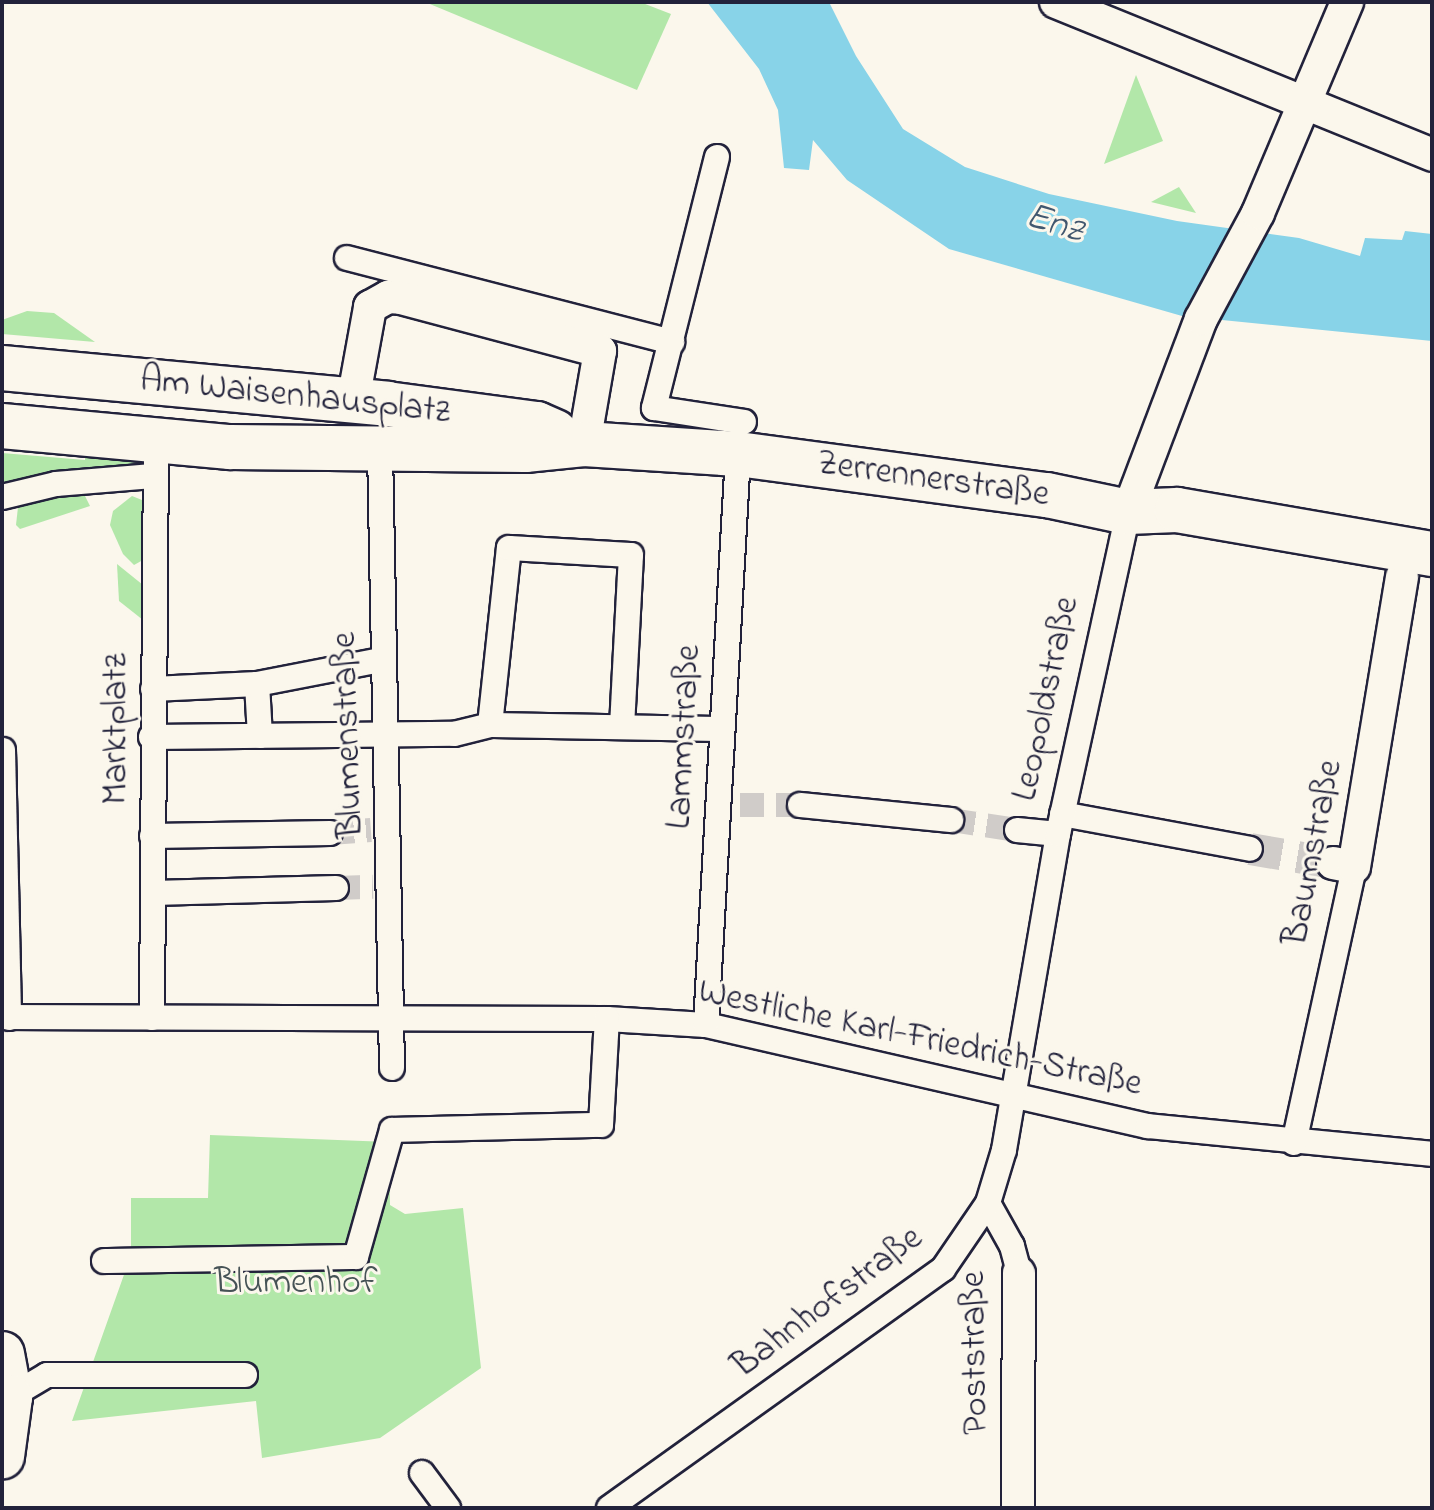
<!DOCTYPE html>
<html>
<head>
<meta charset="utf-8">
<style>
  body { margin:0 }
  #map { position:relative; width:1434px; height:1510px; overflow:hidden; background:#fbf7ec; font-family:"Indie Flower",sans-serif }
  div>[style] { position:absolute }
  .green>* { inset:0; background:#b2e7a9 }
  .water>* { inset:0; background:#88d3e8 }
  .pedestrian-tunnel>* { height:24px; margin-top:-12px; transform-origin:0; background:repeating-linear-gradient(90deg,#d0ccc9 0 24px,transparent 0 36px) }
  .minor-tunnel>* { height:32px; margin-top:-16px; transform-origin:0; background:repeating-linear-gradient(90deg,#d0ccc9 0 32px,transparent 0 48px) }
  .roads { filter:drop-shadow(2px 0 #22223b) drop-shadow(-2px 0 #22223b) drop-shadow(0 2px #22223b) drop-shadow(0 -2px #22223b) }
  .pedestrian>* { height:24px; margin:-12px; padding:0 12px; transform-origin:12px; border-radius:12px; background:#fbf7ec }
  .minor>* { height:32px; margin:-16px; padding:0 16px; transform-origin:16px; border-radius:16px; background:#fbf7ec }
  .secondary>* { height:44px; margin:-22px; padding:0 22px; transform-origin:22px; border-radius:22px; background:#fbf7ec }
  span { translate:-50% -50%; white-space:nowrap; text-align:center; line-height:1.15; -webkit-text-stroke:6px #fbf7ec; paint-order:stroke }
  .street-label { font-size:36px; color:#22223b }
  .park-label { font-size:36px; color:#465356 }
  .water-label { font-size:38px; color:#41576f; font-style:italic }
  .frame { position:absolute; inset:0; border:4px solid #22223b; pointer-events:none }
</style>
</head>
<body>
<div id="map">
  <div class="green">
    <div style="clip-path:polygon(425px 2px,640px 2px,671px 14px,637px 90px)"></div>
    <div style="clip-path:polygon(1136px 75px,1163px 141px,1104px 164px)"></div>
    <div style="clip-path:polygon(1179px 187px,1196px 213px,1151px 202px)"></div>
    <div style="clip-path:polygon(27px 311px,54px 313px,95px 342px,2px 334px,2px 320px)"></div>
    <div style="clip-path:polygon(86px 443px,145px 449px,146px 463px,140px 471px,2px 493px,2px 453px,85px 460px)"></div>
    <div style="clip-path:polygon(75px 493px,85px 496px,90px 506px,20px 529px,16px 525px,18px 507px)"></div>
    <div style="clip-path:polygon(132px 496px,142px 500px,145px 522px,143px 560px,134px 565px,123px 554px,110px 525px,113px 511px)"></div>
    <div style="clip-path:polygon(117px 564px,143px 585px,143px 620px,119px 601px)"></div>
    <div style="clip-path:polygon(210px 1135px,389px 1142px,390px 1205px,405px 1214px,463px 1208px,481px 1368px,380px 1438px,262px 1458px,256px 1401px,72px 1421px,131px 1255px,131px 1198px,208px 1198px)"></div>
  </div>
  <div class="water">
    <div style="clip-path:polygon(707px 2px,829px 2px,856px 56px,903px 129px,965px 167px,1049px 194px,1177px 221px,1299px 238px,1360px 256px,1365px 238px,1402px 240px,1405px 231px,1432px 234px,1432px 341px,1182px 316px,949px 249px,847px 180px,813px 140px,809px 170px,784px 168px,778px 110px,759px 69px)"></div>
  </div>
  <div class="pedestrian-tunnel">
    <div style="left:740px;top:805px;width:60px"></div>
    <div style="left:951px;top:820px;width:67px;rotate:8.6deg"></div>
    <div style="left:330px;top:833px;width:41px;rotate:-4.2deg"></div>
    <div style="left:336px;top:888px;width:37px;rotate:-2deg"></div>
  </div>
  <div class="minor-tunnel">
    <div style="left:1250px;top:849px;width:84px;rotate:9.6deg"></div>
  </div>
  <div class="roads">
    <div class="pedestrian">
      <div style="left:717px;top:157px;width:259px;rotate:104.1deg"></div>
      <div style="left:654px;top:408px;width:91px;rotate:8.8deg"></div>
      <div style="left:347px;top:258px;width:336px;rotate:14.5deg"></div>
      <div style="left:380px;top:449px;width:619px;rotate:88.89deg"></div>
      <div style="left:2px;top:497px;width:56px;rotate:-13.5deg"></div>
      <div style="left:56px;top:484px;width:97px;rotate:-4.7deg"></div>
      <div style="left:257px;top:684px;width:52px;rotate:86.7deg"></div>
      <div style="left:153px;top:689px;width:104px;rotate:-2.8deg"></div>
      <div style="left:257px;top:684px;width:126px;rotate:-11deg"></div>
      <div style="left:490px;top:725px;width:178px;rotate:-83.9deg"></div>
      <div style="left:509px;top:548px;width:122px;rotate:3.3deg"></div>
      <div style="left:631px;top:555px;width:172px;rotate:93deg"></div>
      <div style="left:151px;top:737px;width:303px;rotate:-0.6deg"></div>
      <div style="left:454px;top:734px;width:37px;rotate:-14deg"></div>
      <div style="left:490px;top:725px;width:230px;rotate:1deg"></div>
      <div style="left:3px;top:750px;width:268px;rotate:88.7deg"></div>
      <div style="left:800px;top:805px;width:152px;rotate:5.7deg"></div>
      <div style="left:1062px;top:814px;width:191px;rotate:10.5deg"></div>
      <div style="left:1017px;top:830px;width:41px;rotate:5.6deg"></div>
      <div style="left:152px;top:836px;width:178px;rotate:-1deg"></div>
      <div style="left:153px;top:893px;width:183px;rotate:-1.6deg"></div>
      <div style="left:2px;top:1017px;width:605px;rotate:0.19deg"></div>
      <div style="left:607px;top:1019px;width:99px;rotate:3.5deg"></div>
      <div style="left:706px;top:1025px;width:453px;rotate:12.9deg"></div>
      <div style="left:1148px;top:1126px;width:285px;rotate:5.6deg"></div>
      <div style="left:152px;top:1018px;width:577px;rotate:-89.6deg"></div>
      <div style="left:706px;top:1025px;width:572px;rotate:-86.79deg"></div>
      <div style="left:1294px;top:1143px;width:282px;rotate:-77.7deg"></div>
      <div style="left:988px;top:1203px;width:49px;rotate:60.8deg"></div>
      <div style="left:1012px;top:1246px;width:28px;rotate:75deg"></div>
      <div style="left:104px;top:1261px;width:252px;rotate:-0.9deg"></div>
      <div style="left:356px;top:1257px;width:132px;rotate:-74.2deg"></div>
      <div style="left:392px;top:1130px;width:209px;rotate:-1.4deg"></div>
      <div style="left:601px;top:1125px;width:106px;rotate:-86.8deg"></div>
      <div style="left:10px;top:1397px;width:43px;rotate:-30.7deg"></div>
      <div style="left:47px;top:1375px;width:198px"></div>
      <div style="left:422px;top:1473px;width:44px;rotate:53.4deg"></div>
      <div style="left:609px;top:1508px;width:411px;rotate:-35.6deg"></div>
      <div style="left:943px;top:1269px;width:80px;rotate:-55.7deg"></div>
      <div style="left:988px;top:1203px;width:55px;rotate:-73.2deg"></div>
      <div style="left:1004px;top:1150px;width:321px;rotate:-80.3deg"></div>
      <div style="left:1058px;top:834px;width:330px;rotate:-77.7deg"></div>
    </div>
    <div class="minor">
      <div style="left:1056px;top:2px;width:406px;rotate:22.1deg"></div>
      <div style="left:353px;top:401px;width:96px;rotate:-79.7deg"></div>
      <div style="left:370px;top:307px;width:21px;rotate:-29deg"></div>
      <div style="left:388px;top:297px;width:13px;rotate:4deg"></div>
      <div style="left:401px;top:298px;width:206px;rotate:14.9deg"></div>
      <div style="left:600px;top:351px;width:94px;rotate:99.8deg"></div>
      <div style="left:1128px;top:512px;width:206px;rotate:-69.3deg"></div>
      <div style="left:1201px;top:319px;width:120px;rotate:-61.7deg"></div>
      <div style="left:1258px;top:213px;width:229px;rotate:-67.1deg"></div>
      <div style="left:1333px;top:863px;width:21px;rotate:11deg"></div>
      <div style="left:1354px;top:867px;width:294px;rotate:-80.6deg"></div>
      <div style="left:1018px;top:1508px;width:235px;rotate:-89.8deg"></div>
    </div>
    <div class="secondary">
      <div style="left:2px;top:368px;width:387px;rotate:5.3deg"></div>
      <div style="left:387px;top:404px;width:151px;rotate:7.6deg"></div>
      <div style="left:537px;top:424px;width:20px;rotate:24deg"></div>
      <div style="left:2px;top:426px;width:229px;rotate:5.3deg"></div>
      <div style="left:230px;top:447px;width:295px;rotate:0.6deg"></div>
      <div style="left:525px;top:450px;width:59px;rotate:-5.8deg"></div>
      <div style="left:584px;top:444px;width:154px;rotate:3.7deg"></div>
      <div style="left:738px;top:454px;width:312px;rotate:7.6deg"></div>
      <div style="left:1047px;top:495px;width:83px;rotate:11.9deg"></div>
      <div style="left:1128px;top:512px;width:49px;rotate:-2.3deg"></div>
      <div style="left:1177px;top:510px;width:259px;rotate:9.8deg"></div>
      <div style="left:2px;top:1354px;width:44px;rotate:79.5deg"></div>
      <div style="left:10px;top:1397px;width:60px;rotate:97.7deg"></div>
    </div>
  </div>
  <div class="street-label">
    <span style="left:295px;top:397px;rotate:6deg">Am Waisenhausplatz</span>
    <span style="left:933px;top:480px;rotate:8deg">Zerrennerstraße</span>
    <span style="left:1047px;top:699px;rotate:-78deg">Leopoldstraße</span>
    <span style="left:117px;top:729px;rotate:-90deg">Marktplatz</span>
    <span style="left:349px;top:735px;rotate:-92deg">Blumenstraße</span>
    <span style="left:685px;top:737px;rotate:-87deg">Lammstraße</span>
    <span style="left:1314px;top:853px;rotate:-79deg">Baumstraße</span>
    <span style="left:920px;top:1039px;rotate:12deg">Westliche Karl-Friedrich-Straße</span>
    <span style="left:828px;top:1303px;rotate:-37deg">Bahnhofstraße</span>
    <span style="left:976px;top:1353px;rotate:-91deg">Poststraße</span>
  </div>
  <div class="park-label">
    <span style="left:296px;top:1284px">Blumenhof</span>
  </div>
  <div class="water-label">
    <span style="left:1054px;top:225px;rotate:17deg">Enz</span>
  </div>
  <div class="frame"></div>
</div>
</body>
</html>
